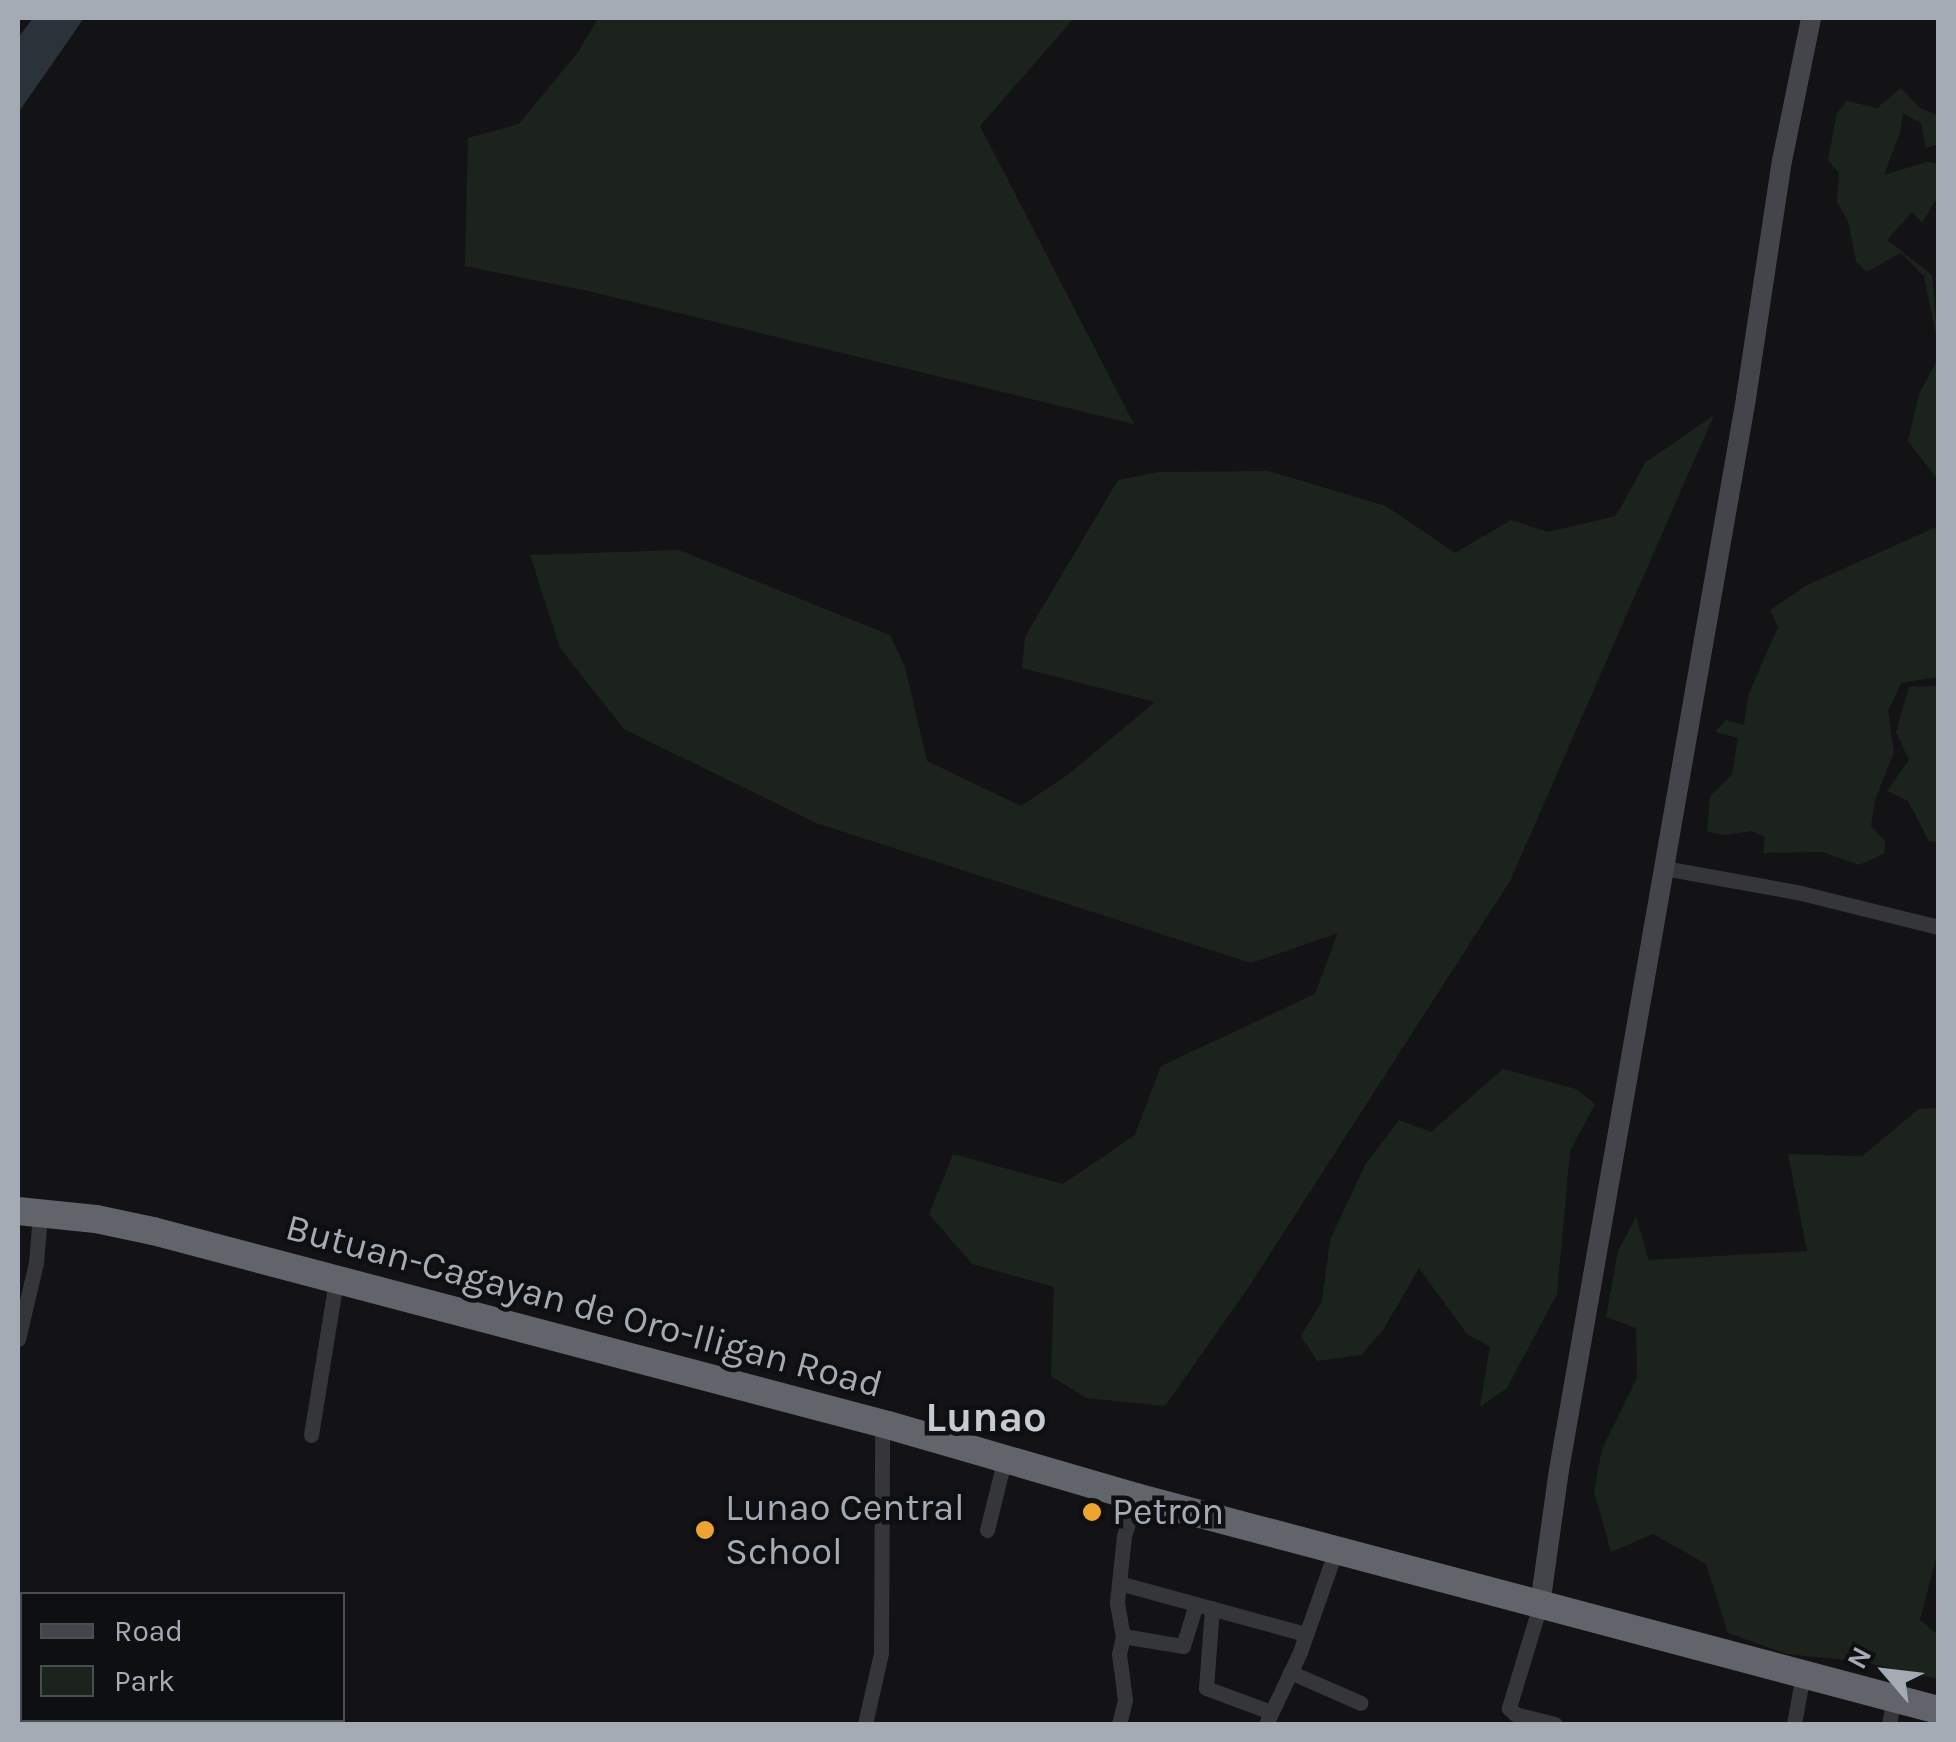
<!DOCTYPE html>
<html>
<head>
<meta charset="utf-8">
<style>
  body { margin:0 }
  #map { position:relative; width:1956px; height:1742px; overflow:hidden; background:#131315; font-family:Karla,sans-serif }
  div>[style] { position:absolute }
  .green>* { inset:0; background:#1c231c }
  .water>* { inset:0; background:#2a3339 }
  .street>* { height:15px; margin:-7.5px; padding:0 7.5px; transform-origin:7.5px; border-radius:7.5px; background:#34363a }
  .secondary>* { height:20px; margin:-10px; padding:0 10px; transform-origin:10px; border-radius:10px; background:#43454a }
  .highway>* { height:28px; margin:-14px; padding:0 14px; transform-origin:14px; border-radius:14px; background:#61646b }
  .dots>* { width:28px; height:28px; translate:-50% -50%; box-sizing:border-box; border:5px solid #0e0f10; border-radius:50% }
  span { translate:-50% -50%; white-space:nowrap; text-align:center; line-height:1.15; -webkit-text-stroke:9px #0e0f10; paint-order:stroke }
  .street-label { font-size:38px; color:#a5abb5 }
  .poi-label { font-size:38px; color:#a5abb5 }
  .left { translate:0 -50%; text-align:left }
  .quarter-label { font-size:42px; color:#c6cad1; font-weight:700 }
  .frame { position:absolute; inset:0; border:20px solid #a5abb5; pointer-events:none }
  .legend { position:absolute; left:20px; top:1592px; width:325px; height:130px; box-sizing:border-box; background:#0e0f10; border:2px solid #4a4d52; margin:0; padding:12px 18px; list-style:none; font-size:30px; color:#a5abb5 }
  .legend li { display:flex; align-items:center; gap:20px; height:50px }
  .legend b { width:50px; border:2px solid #4a4d52 }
  .north { position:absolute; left:1836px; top:1622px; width:100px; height:100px; -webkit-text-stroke:8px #0e0f10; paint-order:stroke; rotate:298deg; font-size:28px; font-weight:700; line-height:40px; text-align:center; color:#a5abb5 }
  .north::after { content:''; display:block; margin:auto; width:35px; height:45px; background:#a5abb5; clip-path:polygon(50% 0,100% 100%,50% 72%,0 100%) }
</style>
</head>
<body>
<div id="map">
  <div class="green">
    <div style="clip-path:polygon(598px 18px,1074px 18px,980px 126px,1134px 424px,588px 291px,465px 266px,468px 138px,519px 124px,578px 52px)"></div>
    <div style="clip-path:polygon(1901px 88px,1920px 108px,1938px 115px,1938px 144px,1926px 148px,1921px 123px,1903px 113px,1900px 133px,1884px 175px,1927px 162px,1938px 164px,1938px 196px,1922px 223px,1912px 212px,1887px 240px,1932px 275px,1938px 345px,1924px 276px,1901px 253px,1866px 272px,1856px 261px,1848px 221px,1837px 202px,1839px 173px,1828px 160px,1837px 113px,1847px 101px,1877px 108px)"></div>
    <div style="clip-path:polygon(1938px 359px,1938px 480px,1908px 441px,1919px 394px)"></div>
    <div style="clip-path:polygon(1714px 415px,1510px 881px,1248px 1288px,1165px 1406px,1086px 1398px,1051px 1376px,1054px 1287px,972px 1264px,929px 1214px,953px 1154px,1063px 1184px,1135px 1135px,1161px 1066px,1315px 994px,1338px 933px,1251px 963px,816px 823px,624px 729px,560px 648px,530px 555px,679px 550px,890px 635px,905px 667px,927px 761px,1021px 806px,1069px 774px,1155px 702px,1022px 668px,1025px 637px,1118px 480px,1159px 472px,1268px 471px,1386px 506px,1455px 553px,1511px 520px,1548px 532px,1616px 516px,1645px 463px)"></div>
    <div style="clip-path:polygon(1934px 528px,1938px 530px,1938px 677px,1901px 683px,1888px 711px,1894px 752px,1875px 800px,1871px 826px,1885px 841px,1884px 854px,1859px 865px,1823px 852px,1763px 853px,1765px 837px,1751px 831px,1726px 835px,1707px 832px,1710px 796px,1732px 775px,1738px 738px,1715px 732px,1726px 720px,1744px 725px,1748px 696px,1778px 627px,1770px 610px,1807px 585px)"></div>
    <div style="clip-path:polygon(1938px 686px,1938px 842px,1929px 841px,1908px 801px,1887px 791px,1909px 760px,1896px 732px,1909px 687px)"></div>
    <div style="clip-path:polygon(1503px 1069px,1576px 1089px,1595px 1104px,1570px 1151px,1557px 1294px,1507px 1388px,1480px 1407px,1490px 1347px,1467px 1334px,1419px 1268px,1383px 1330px,1361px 1355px,1317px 1361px,1301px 1336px,1322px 1301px,1330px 1240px,1365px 1165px,1399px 1120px,1431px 1132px)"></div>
    <div style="clip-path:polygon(1938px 1108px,1938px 1551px,1920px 1620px,1938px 1635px,1938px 1679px,1864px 1662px,1787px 1654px,1728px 1633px,1706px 1564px,1653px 1534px,1611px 1552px,1594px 1491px,1602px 1449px,1637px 1378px,1636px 1328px,1606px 1317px,1618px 1251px,1636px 1217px,1649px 1260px,1807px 1251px,1788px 1154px,1862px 1156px,1919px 1109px)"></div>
  </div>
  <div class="water">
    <div style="clip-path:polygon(33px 18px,84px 18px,18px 113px,18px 38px)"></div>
  </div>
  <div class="street">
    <div style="left:1664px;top:868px;width:139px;rotate:10.3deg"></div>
    <div style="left:1801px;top:893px;width:141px;rotate:13.9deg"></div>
    <div style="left:18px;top:1339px;width:78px;rotate:-76.7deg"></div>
    <div style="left:36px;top:1263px;width:49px;rotate:-85.3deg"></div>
    <div style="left:311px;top:1435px;width:157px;rotate:-80.8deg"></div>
    <div style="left:1136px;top:1497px;width:41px;rotate:107.1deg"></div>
    <div style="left:1124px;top:1536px;width:67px;rotate:96deg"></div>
    <div style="left:1117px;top:1603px;width:34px;rotate:80deg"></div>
    <div style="left:1123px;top:1636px;width:61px;rotate:9.5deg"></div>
    <div style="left:1183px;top:1646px;width:44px;rotate:-72.8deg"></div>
    <div style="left:987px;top:1530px;width:75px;rotate:-76.1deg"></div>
    <div style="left:1119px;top:1583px;width:194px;rotate:15.3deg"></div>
    <div style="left:1540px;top:1605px;width:108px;rotate:106.8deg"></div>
    <div style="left:1509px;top:1708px;width:8px;rotate:45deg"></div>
    <div style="left:1515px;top:1714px;width:41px;rotate:14deg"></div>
    <div style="left:1212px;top:1608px;width:80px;rotate:94.3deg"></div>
    <div style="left:1206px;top:1688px;width:69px;rotate:20.3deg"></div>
    <div style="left:18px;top:1653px;width:8px;rotate:60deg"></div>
    <div style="left:1290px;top:1672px;width:77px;rotate:23.6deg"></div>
    <div style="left:865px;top:1724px;width:73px;rotate:-77.3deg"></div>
    <div style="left:881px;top:1653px;width:229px;rotate:-89.7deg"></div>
    <div style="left:1119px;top:1724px;width:25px;rotate:-76deg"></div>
    <div style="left:1125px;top:1700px;width:46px;rotate:-97.4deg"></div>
    <div style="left:1119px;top:1654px;width:18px;rotate:-77deg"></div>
    <div style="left:1266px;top:1724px;width:80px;rotate:-64.7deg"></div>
    <div style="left:1300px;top:1652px;width:108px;rotate:-70.6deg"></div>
    <div style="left:1794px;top:1724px;width:51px;rotate:-79.8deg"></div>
    <div style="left:1889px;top:1724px;width:26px;rotate:-79deg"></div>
  </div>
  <div class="secondary">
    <div style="left:1540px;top:1605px;width:136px;rotate:-82deg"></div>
    <div style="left:1559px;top:1470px;width:1088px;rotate:-80.1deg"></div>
    <div style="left:1746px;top:398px;width:240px;rotate:-81.4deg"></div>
    <div style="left:1782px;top:161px;width:146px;rotate:-78.5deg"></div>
  </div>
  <div class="highway">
    <div style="left:18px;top:1211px;width:78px;rotate:5.9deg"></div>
    <div style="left:96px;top:1219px;width:58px;rotate:11.9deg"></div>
    <div style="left:153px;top:1231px;width:760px;rotate:14.79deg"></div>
    <div style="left:888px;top:1425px;width:258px;rotate:16.2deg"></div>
    <div style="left:1136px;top:1497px;width:830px;rotate:14.87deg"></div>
  </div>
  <div class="dots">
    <div style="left:1092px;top:1512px;background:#eea432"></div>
    <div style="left:705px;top:1530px;background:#eea432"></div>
  </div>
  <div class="street-label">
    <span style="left:584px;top:1306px;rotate:15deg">Butuan-Cagayan de Oro-Iligan Road</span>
  </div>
  <div class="poi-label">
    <span class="left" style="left:725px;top:1530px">Lunao Central<br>School</span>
    <span class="left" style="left:1112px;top:1512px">Petron</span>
  </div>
  <div class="quarter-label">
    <span style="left:986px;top:1417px">Lunao</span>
  </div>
  <div class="frame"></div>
  <ul class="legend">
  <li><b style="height:12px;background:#43454a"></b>Road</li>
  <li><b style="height:28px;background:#1c231c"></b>Park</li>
  </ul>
  <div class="north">N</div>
</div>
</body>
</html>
